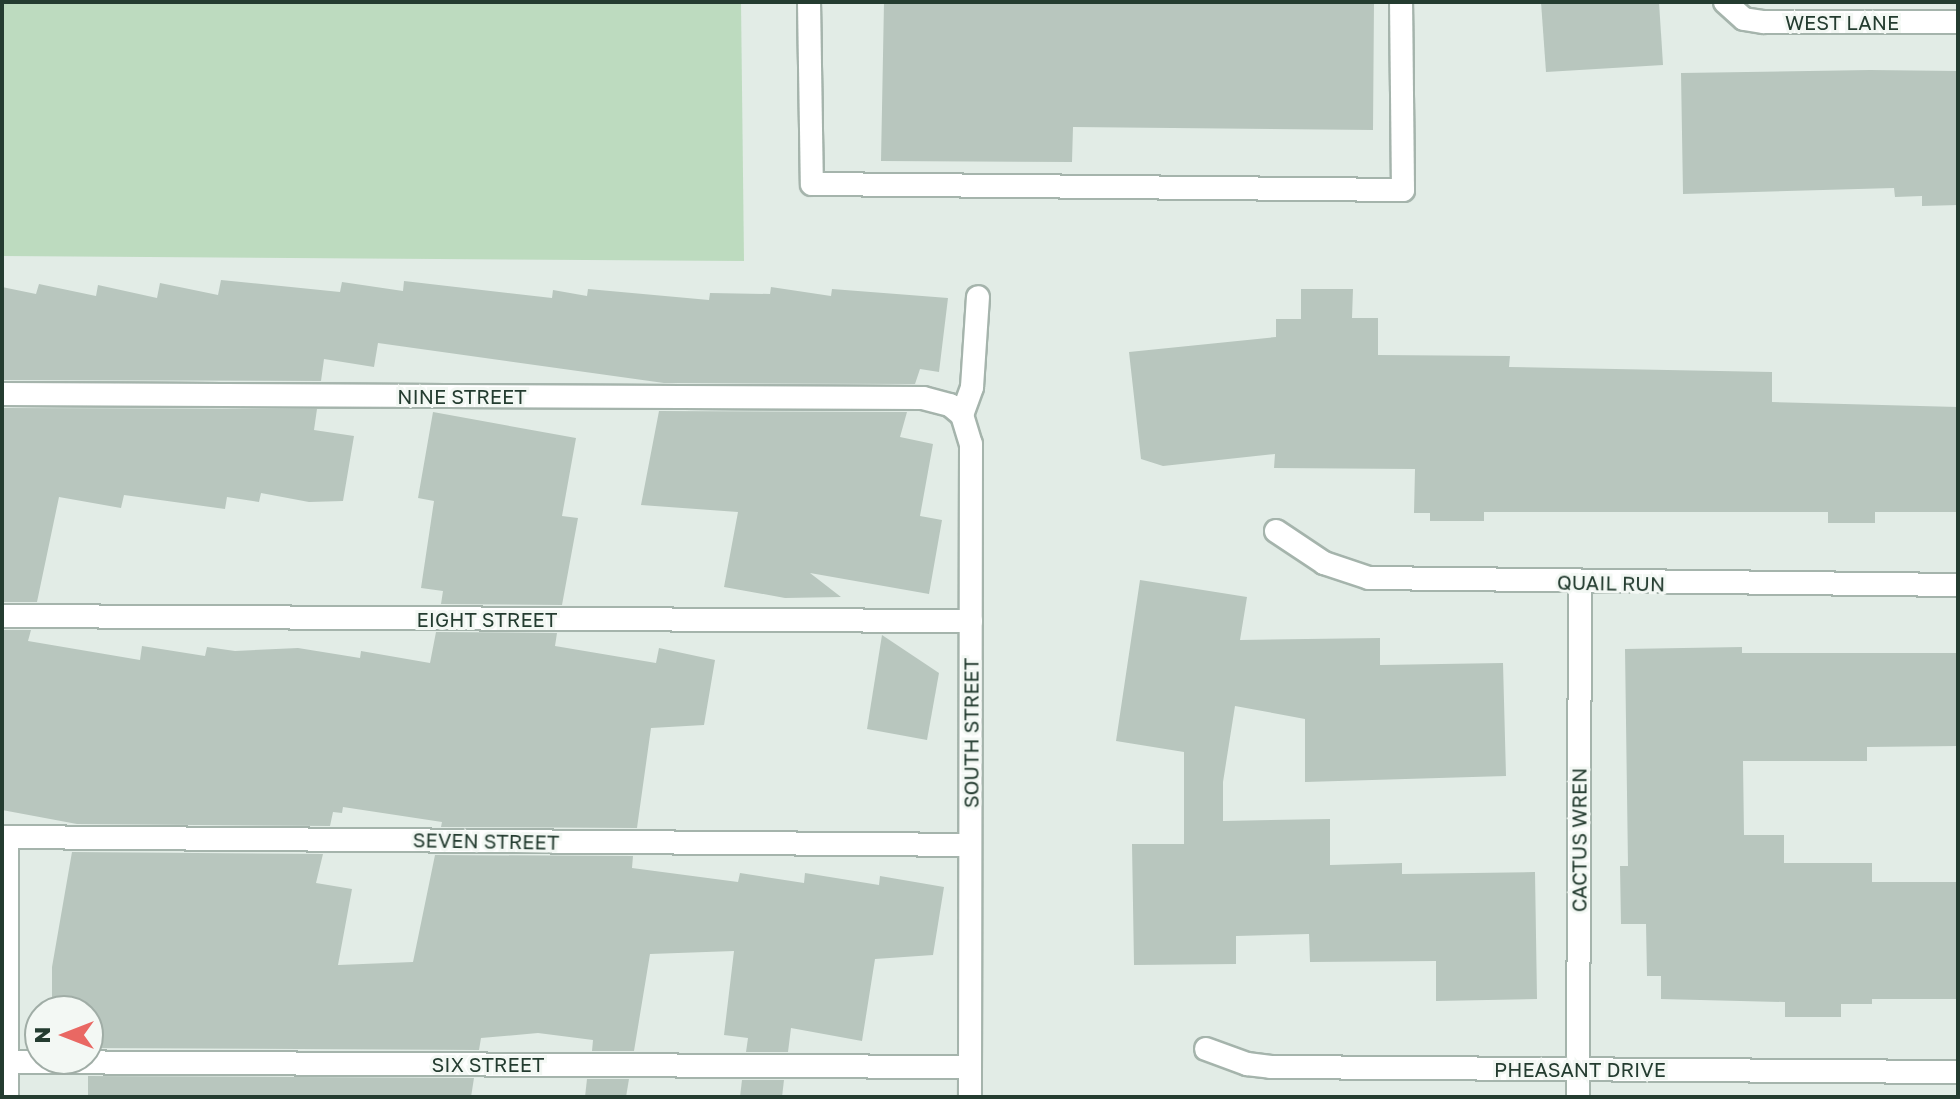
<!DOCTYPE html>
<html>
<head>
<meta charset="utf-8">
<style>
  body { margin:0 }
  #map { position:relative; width:1960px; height:1099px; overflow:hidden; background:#e2ece6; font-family:"Golos Text",sans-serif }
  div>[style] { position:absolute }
  .green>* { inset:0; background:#bddbbf }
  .building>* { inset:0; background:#b8c6be }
  .roads { filter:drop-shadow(2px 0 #a5b4ac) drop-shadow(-2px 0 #a5b4ac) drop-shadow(0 2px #a5b4ac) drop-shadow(0 -2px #a5b4ac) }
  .service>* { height:22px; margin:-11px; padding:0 11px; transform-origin:11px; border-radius:11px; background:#fff }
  span { translate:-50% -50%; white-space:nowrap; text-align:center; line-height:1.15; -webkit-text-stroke:6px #f3f8f4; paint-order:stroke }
  .street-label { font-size:20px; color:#243c30 }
  .frame { position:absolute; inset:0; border:4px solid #243c30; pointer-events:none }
  .north { position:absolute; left:24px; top:995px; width:80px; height:80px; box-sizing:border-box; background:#f3f8f4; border:2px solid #a0ada6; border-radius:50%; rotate:270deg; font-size:22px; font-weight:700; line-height:32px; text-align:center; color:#243c30 }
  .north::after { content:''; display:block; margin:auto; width:28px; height:36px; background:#e96863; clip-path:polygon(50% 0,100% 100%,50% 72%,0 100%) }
</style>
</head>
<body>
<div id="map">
  <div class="green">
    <div style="clip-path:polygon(2px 2px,741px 2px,744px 261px,2px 256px)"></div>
  </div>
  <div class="building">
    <div style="clip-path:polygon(884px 2px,1374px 2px,1373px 130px,1073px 127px,1072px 162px,881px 161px)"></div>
    <div style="clip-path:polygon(1541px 2px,1659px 2px,1663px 65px,1546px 72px)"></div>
    <div style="clip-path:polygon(1870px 70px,1958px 71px,1958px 205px,1922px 206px,1922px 196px,1895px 197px,1894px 188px,1683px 194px,1681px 73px)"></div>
    <div style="clip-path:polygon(221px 280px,340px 292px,342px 282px,403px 291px,404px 281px,552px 298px,553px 290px,587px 296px,588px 289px,709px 300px,710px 293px,770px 294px,771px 287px,831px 296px,832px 289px,948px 298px,939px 372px,920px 369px,915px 384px,664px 383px,378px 343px,374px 367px,324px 359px,321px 381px,2px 380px,2px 287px,36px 294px,39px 284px,96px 296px,98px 285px,157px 298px,160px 283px,218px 295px)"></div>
    <div style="clip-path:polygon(1301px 289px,1353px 289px,1352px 318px,1378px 318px,1378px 355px,1510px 356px,1509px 367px,1772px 372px,1772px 402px,1958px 407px,1958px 512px,1875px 512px,1875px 523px,1828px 523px,1828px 512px,1484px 512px,1484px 521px,1430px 521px,1430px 513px,1414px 513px,1415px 469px,1274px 468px,1275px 454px,1163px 466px,1141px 459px,1129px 352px,1276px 337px,1276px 319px,1301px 319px)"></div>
    <div style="clip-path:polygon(2px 408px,317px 409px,314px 430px,354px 436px,343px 501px,309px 502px,261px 493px,259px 502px,227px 497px,225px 509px,124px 495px,121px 508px,59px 497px,37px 602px,2px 602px)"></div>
    <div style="clip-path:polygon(659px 411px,907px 412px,900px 437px,933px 444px,920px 516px,942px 520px,929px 594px,810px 573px,841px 597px,785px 598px,724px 587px,738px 512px,641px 505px)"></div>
    <div style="clip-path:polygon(433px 412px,576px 438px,562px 516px,578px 518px,562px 605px,441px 604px,443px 591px,421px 588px,434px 501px,418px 498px)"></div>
    <div style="clip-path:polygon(1140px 580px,1247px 597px,1240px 640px,1380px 638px,1380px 665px,1503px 663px,1506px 776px,1305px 782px,1305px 719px,1235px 706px,1223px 782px,1223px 821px,1330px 819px,1330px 865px,1402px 863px,1402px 874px,1535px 872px,1537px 999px,1436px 1001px,1436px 961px,1310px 962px,1309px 934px,1236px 936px,1236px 964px,1134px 965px,1132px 844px,1184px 844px,1184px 752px,1116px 741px)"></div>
    <div style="clip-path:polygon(2px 630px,31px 630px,28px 641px,140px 660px,142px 646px,205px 656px,207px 647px,235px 651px,298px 648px,360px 658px,361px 651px,430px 663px,436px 632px,557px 633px,555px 646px,656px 663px,659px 648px,715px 660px,704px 725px,651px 728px,637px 828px,441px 827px,442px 822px,343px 807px,342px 813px,333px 812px,330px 826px,77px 824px,2px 810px)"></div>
    <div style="clip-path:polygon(882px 635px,939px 673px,927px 740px,867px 729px)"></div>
    <div style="clip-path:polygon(1742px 647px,1742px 653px,1958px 653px,1958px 746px,1867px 747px,1867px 761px,1743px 761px,1744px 835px,1784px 835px,1784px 863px,1872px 863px,1872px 882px,1958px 882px,1958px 999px,1872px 999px,1872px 1004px,1841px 1004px,1841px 1017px,1785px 1017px,1785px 1002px,1661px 999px,1661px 976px,1647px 976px,1646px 924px,1621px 924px,1620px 866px,1628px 866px,1625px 649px)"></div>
    <div style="clip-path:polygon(72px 852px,323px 854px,316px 883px,352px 889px,338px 965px,413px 962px,435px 855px,633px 856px,632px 868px,738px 882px,740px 873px,804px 883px,805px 873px,879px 885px,880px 876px,944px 887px,933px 955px,875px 959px,862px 1041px,791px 1028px,788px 1052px,746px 1052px,748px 1038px,724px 1035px,734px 951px,650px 954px,634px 1051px,592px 1051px,593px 1040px,538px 1033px,481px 1038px,479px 1050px,88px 1048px,88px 1011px,52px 1011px,52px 967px)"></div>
    <div style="clip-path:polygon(88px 1076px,474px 1078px,471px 1097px,88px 1097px)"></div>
    <div style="clip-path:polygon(587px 1079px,629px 1079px,626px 1097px,585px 1097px)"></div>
    <div style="clip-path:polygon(742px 1080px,784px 1080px,782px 1097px,740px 1097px)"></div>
  </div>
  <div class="roads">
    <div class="service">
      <div style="left:809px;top:2px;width:182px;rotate:89.1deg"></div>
      <div style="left:812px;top:184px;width:591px;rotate:0.58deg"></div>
      <div style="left:1403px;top:190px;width:188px;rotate:-90.6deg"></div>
      <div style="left:1725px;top:2px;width:25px;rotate:42deg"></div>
      <div style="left:1744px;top:19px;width:20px;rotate:9deg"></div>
      <div style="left:1764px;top:22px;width:194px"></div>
      <div style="left:2px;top:394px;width:921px;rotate:0.25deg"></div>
      <div style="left:923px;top:398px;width:28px;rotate:15deg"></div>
      <div style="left:950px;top:405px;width:16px;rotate:40deg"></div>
      <div style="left:962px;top:415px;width:30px;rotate:73deg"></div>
      <div style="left:971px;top:444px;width:653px;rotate:90.09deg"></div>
      <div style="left:962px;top:415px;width:30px;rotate:-70deg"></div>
      <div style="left:972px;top:387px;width:90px;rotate:-86.2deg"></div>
      <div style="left:1276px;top:531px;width:58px;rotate:33.7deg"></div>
      <div style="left:1324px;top:563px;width:47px;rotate:18.4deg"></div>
      <div style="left:1369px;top:578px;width:589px;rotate:0.68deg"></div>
      <div style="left:2px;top:616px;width:969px;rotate:0.3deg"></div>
      <div style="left:2px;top:837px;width:968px;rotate:0.47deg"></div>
      <div style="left:1206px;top:1049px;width:44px;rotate:20.1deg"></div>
      <div style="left:1247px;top:1064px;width:24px;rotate:7deg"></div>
      <div style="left:1271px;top:1067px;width:687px;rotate:0.42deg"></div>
      <div style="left:7px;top:1062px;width:963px;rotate:0.3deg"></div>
      <div style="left:7px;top:1097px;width:260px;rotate:-90deg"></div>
      <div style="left:1578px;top:1097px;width:514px;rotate:-89.78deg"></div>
    </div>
  </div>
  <div class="street-label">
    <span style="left:1842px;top:22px">WEST LANE</span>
    <span style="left:462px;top:396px">NINE STREET</span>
    <span style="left:1611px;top:583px;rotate:1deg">QUAIL RUN</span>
    <span style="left:487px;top:619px">EIGHT STREET</span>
    <span style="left:971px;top:733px;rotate:-90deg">SOUTH STREET</span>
    <span style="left:1579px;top:840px;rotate:-90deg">CACTUS WREN</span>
    <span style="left:486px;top:841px;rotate:1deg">SEVEN STREET</span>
    <span style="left:488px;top:1064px">SIX STREET</span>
    <span style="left:1580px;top:1069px">PHEASANT DRIVE</span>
  </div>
  <div class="frame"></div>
  <div class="north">N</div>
</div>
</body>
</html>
